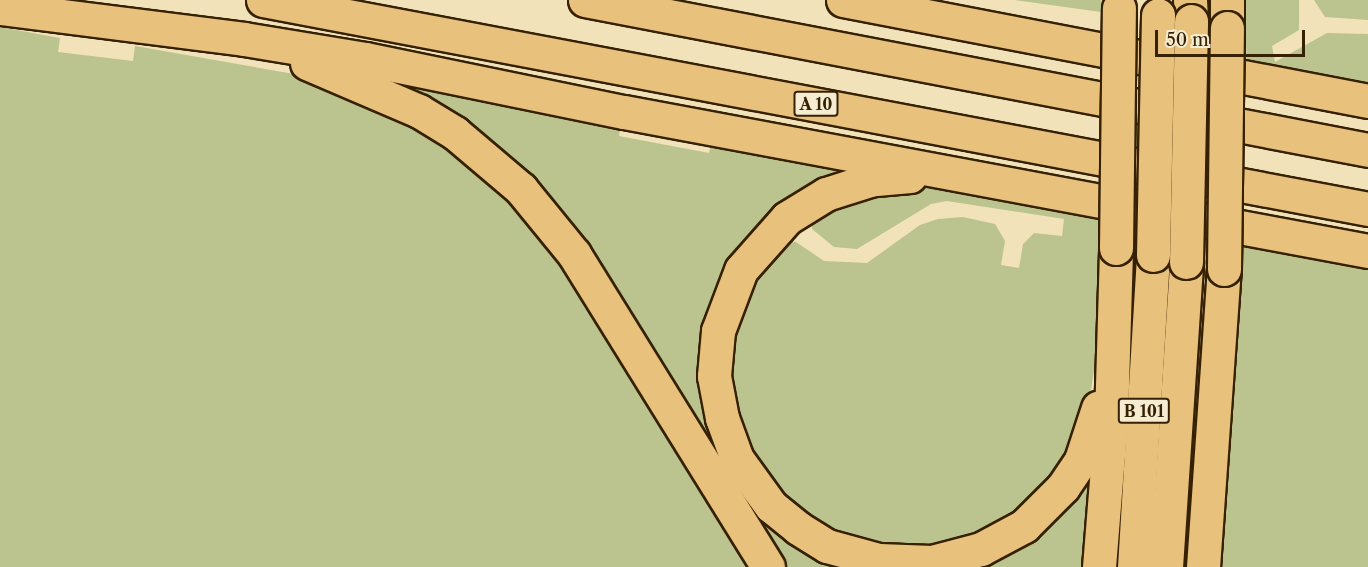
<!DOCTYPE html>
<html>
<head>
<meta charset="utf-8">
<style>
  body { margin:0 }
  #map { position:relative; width:1368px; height:567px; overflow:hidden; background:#f1e2ba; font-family:"Libre Caslon Text",serif }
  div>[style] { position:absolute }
  .green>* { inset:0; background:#bbc38f }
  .roads { filter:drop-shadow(2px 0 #362103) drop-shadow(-2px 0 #362103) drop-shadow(0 2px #362103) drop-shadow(0 -2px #362103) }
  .trunk>* { height:33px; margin:-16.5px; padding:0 16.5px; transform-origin:16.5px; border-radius:16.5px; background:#e8c17d }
  .motorway>* { height:33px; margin:-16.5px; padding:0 16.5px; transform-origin:16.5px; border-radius:16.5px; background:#e8c17d }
  .bridges { filter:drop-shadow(2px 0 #362103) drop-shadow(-2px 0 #362103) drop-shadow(0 2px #362103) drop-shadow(0 -2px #362103) }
  .trunk-bridge>* { height:33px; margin:-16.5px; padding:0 16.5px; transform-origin:16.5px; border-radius:16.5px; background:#e8c17d }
  span { translate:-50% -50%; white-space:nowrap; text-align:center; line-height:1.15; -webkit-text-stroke:5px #f6ecd2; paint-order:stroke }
  .shield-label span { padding:2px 4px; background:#f6ecd2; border:2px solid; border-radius:4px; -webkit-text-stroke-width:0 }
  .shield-label { font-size:16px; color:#362103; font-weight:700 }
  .scale { position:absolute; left:1155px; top:30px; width:150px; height:27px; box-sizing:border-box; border:3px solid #362103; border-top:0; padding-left:8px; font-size:18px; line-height:21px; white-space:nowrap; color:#362103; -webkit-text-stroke:4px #f6ecd2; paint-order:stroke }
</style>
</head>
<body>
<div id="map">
  <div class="green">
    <div style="clip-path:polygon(1015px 0,1101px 0,1101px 12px)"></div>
    <div style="clip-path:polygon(1244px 0,1299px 0,1299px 30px,1272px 46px,1275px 62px,1327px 33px,1368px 34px,1368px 84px,1247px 66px)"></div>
    <div style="clip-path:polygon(1314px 0,1368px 0,1368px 20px,1325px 17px)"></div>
    <div style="clip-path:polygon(0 27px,60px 38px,58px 52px,133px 61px,135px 46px,305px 76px,435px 134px,490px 177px,546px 238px,751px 567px,0 567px)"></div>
    <div style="clip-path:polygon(392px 80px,622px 118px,619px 136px,709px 153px,714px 132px,873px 165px,748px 241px,718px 442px,863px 567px,783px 567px,600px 265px,554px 202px,524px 169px,471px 125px)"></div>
    <div style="clip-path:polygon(903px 181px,1101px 212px,1095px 364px,1089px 403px,1064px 465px,1006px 523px,925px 551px,846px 541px,792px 509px,751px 462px,727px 376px,737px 302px,785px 240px,796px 242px,824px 261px,867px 263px,920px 225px,938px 219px,963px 217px,995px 224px,1005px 241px,1001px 265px,1019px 268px,1023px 244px,1034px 233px,1062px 236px,1064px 219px,947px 201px,931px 204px,857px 249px,834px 247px,812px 229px,811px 214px)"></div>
    <div style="clip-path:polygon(1243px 239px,1368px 263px,1368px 567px,1220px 567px)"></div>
    <div style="clip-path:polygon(1094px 473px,1086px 567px,954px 567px,1073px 490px)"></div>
  </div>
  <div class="roads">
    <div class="trunk">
      <div style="left:1190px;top:0;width:21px;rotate:87deg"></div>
      <div style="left:1227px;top:0;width:28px;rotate:90deg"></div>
      <div style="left:1063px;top:487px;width:32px;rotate:-56deg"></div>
      <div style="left:1081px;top:460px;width:55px;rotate:-71.9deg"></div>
      <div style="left:1099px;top:567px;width:148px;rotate:-85.4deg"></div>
      <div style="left:1111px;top:419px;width:171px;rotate:-88.3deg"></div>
      <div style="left:1134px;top:567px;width:313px;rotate:-86.5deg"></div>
      <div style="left:1166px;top:567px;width:306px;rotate:-86.2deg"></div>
      <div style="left:1203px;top:567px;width:299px;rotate:-86deg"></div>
    </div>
    <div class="motorway">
      <div style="left:263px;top:0;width:1125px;rotate:10.71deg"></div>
      <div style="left:585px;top:0;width:797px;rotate:10.84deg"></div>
      <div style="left:843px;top:0;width:535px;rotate:10.89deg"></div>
      <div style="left:0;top:8px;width:246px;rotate:7.2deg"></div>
      <div style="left:244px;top:39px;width:123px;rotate:9.4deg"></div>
      <div style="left:365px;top:59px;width:264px;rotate:11.6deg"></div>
      <div style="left:624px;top:112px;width:757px;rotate:10.58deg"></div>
      <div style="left:307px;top:63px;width:122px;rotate:23.2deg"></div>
      <div style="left:419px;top:111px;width:42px;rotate:31.4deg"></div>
      <div style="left:455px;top:133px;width:87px;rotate:40.3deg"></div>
      <div style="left:521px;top:189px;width:84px;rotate:50.8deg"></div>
      <div style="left:574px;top:254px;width:368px;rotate:58.2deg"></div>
      <div style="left:910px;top:176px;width:37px;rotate:175deg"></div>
      <div style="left:873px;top:179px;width:49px;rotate:162.3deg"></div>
      <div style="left:826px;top:194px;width:46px;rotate:148.4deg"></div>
      <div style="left:787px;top:218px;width:69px;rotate:131.5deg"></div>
      <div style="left:741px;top:270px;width:65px;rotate:110.7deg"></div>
      <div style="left:718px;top:331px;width:45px;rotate:95.1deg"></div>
      <div style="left:714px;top:376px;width:43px;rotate:79.2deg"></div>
      <div style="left:722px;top:418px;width:44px;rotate:69.9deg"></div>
      <div style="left:737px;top:459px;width:58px;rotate:54.1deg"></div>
      <div style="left:771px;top:506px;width:35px;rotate:39deg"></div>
      <div style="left:798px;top:528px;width:34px;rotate:32deg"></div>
      <div style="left:827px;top:546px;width:54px;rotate:15.1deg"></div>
      <div style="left:879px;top:560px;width:53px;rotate:2.2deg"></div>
      <div style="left:932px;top:562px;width:51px;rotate:-14.9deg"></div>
      <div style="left:981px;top:549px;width:49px;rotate:-28.1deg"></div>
      <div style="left:1024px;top:526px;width:55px;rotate:-45deg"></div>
    </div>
  </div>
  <div class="bridges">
    <div class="trunk-bridge">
      <div style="left:1116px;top:248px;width:240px;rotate:-89.3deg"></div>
      <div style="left:1153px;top:255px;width:240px;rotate:-88.8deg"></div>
      <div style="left:1186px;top:262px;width:241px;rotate:-88.8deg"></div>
      <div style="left:1224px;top:269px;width:241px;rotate:-89.3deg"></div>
    </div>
  </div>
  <div class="shield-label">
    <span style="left:816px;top:104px">A 10</span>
    <span style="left:1144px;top:411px">B 101</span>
  </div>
  <div class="scale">50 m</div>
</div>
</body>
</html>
